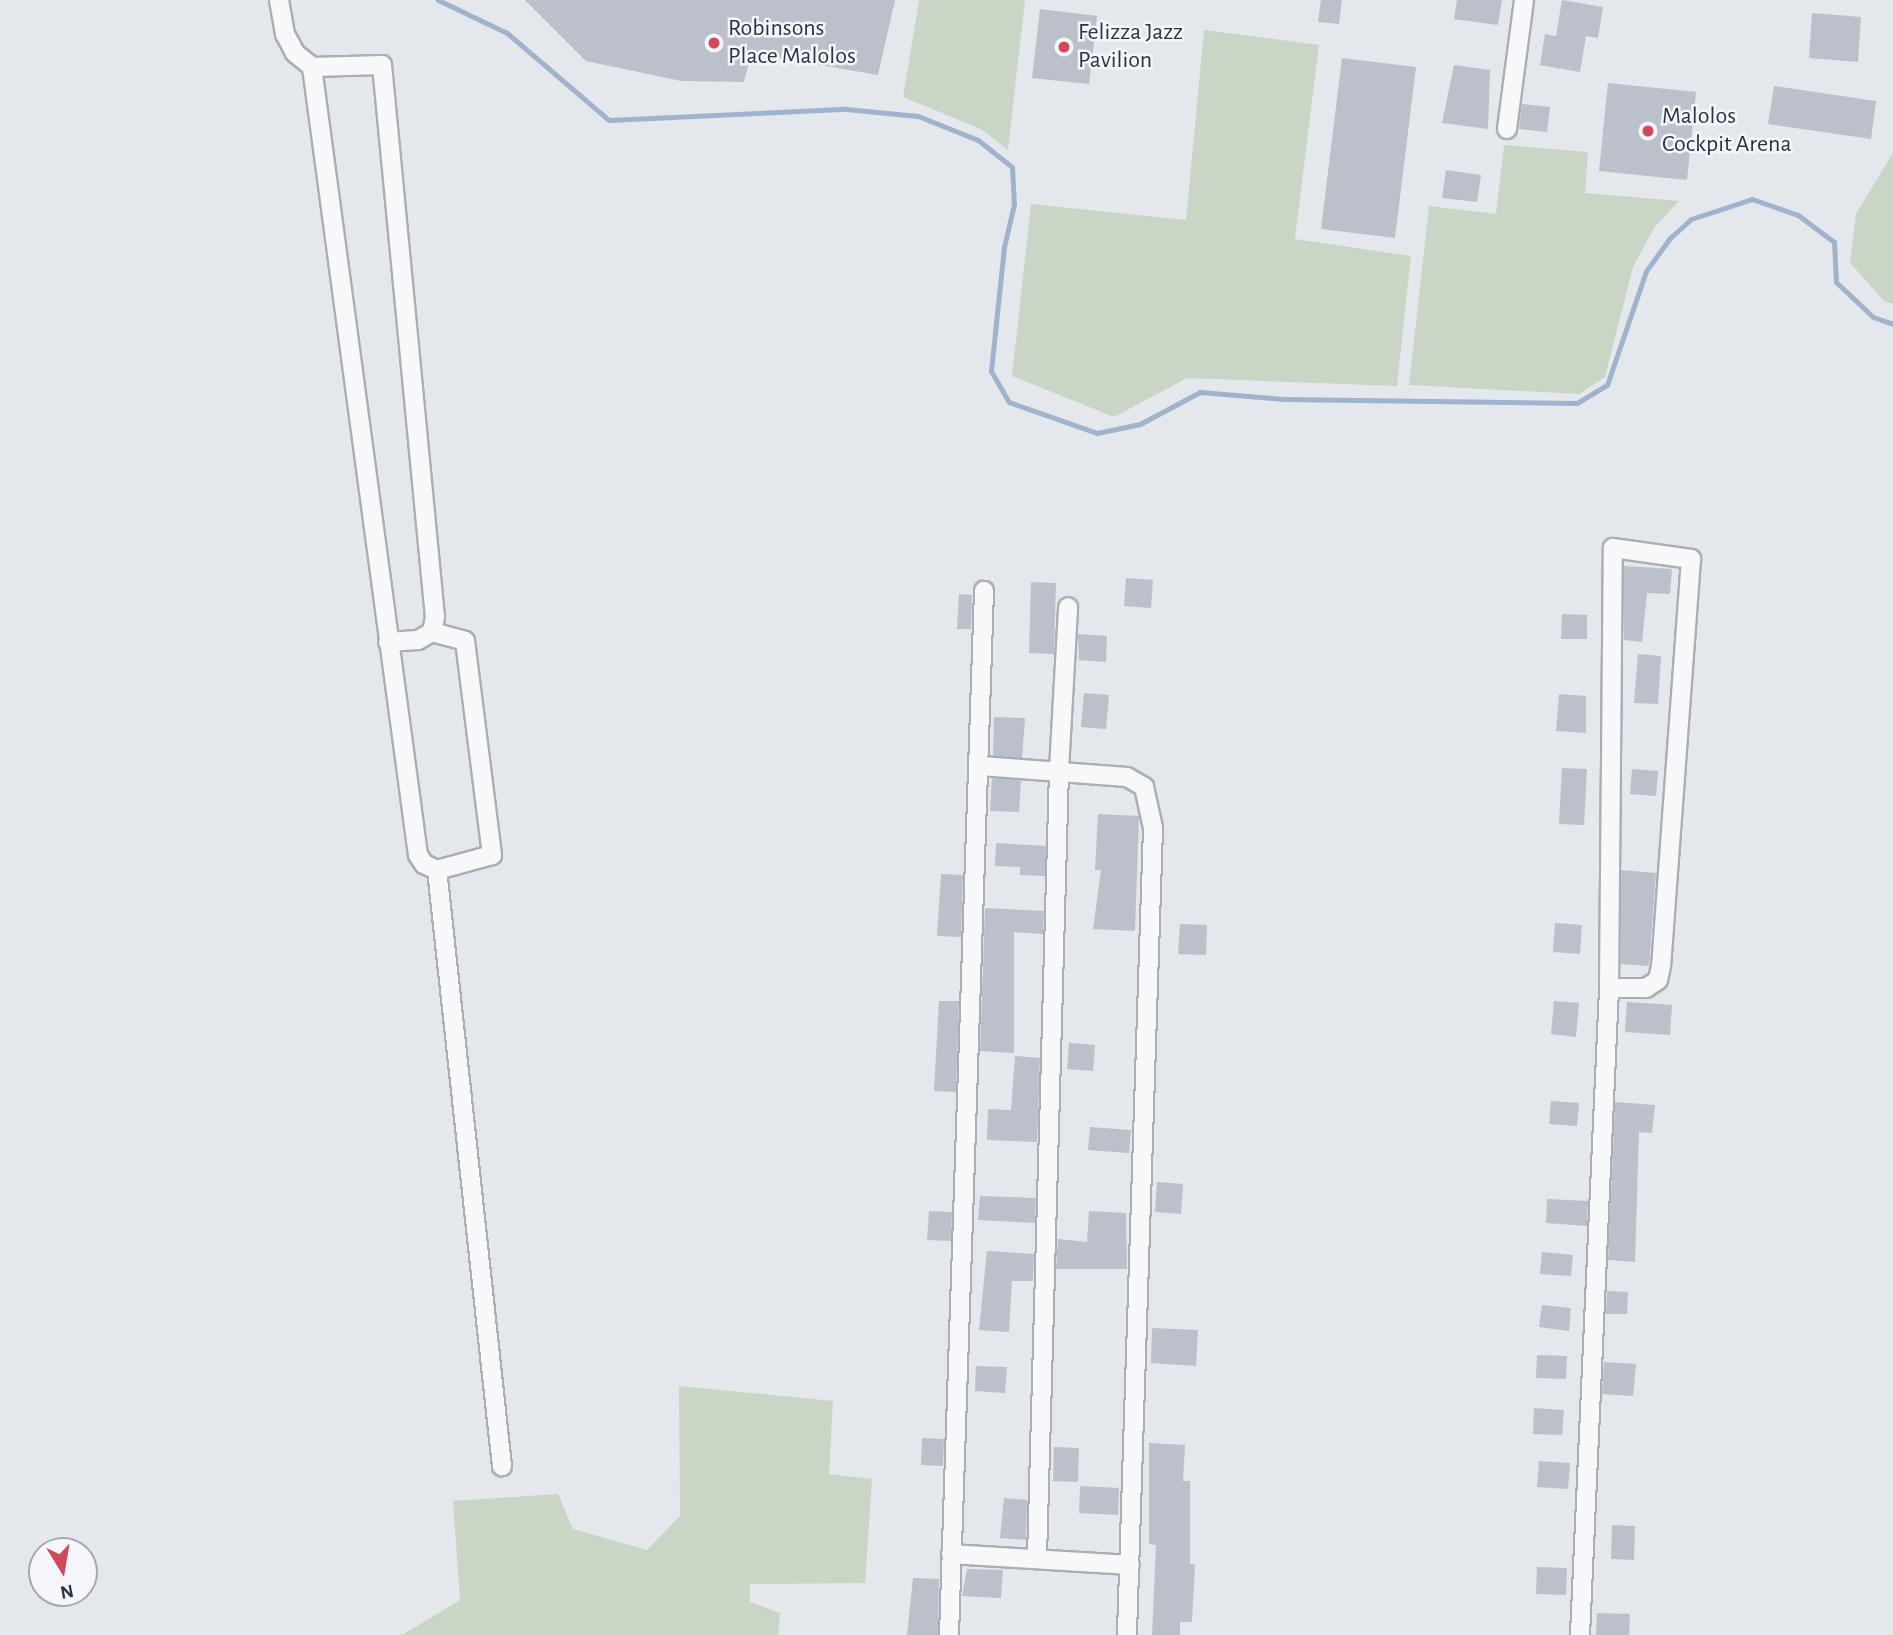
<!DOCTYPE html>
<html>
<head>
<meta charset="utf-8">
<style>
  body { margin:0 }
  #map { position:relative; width:1893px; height:1635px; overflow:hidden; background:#e4e7ec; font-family:"Alegreya Sans",sans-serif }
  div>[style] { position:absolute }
  .green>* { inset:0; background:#c9d6c5 }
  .stream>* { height:5px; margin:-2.5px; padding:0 2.5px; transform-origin:2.5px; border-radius:2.5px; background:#9fb4cc }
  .building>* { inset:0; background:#bbc0ca }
  .roads { filter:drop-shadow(2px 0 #a9aeb7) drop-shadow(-2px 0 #a9aeb7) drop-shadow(0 2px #a9aeb7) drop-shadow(0 -2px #a9aeb7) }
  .minor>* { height:18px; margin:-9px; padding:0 9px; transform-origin:9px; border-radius:9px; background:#f7f8fa }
  .dots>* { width:19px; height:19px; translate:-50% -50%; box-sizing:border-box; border:4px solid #f4f6f9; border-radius:50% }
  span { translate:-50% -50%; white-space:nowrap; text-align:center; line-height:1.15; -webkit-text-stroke:5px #f4f6f9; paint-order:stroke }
  .poi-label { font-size:24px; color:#2b3445 }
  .left { translate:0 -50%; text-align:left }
  .north { position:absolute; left:28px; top:1537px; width:70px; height:70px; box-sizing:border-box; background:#f4f6f9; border:2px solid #a4a8b1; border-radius:50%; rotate:169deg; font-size:19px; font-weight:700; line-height:28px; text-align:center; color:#2b3445 }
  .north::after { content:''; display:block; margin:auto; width:24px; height:32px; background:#d1495b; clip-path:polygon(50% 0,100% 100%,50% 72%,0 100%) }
</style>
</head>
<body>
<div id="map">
  <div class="green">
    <div style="clip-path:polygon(919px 0,1025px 0,1008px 150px,981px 129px,903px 97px)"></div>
    <div style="clip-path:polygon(1204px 30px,1319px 45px,1295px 239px,1411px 256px,1397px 386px,1187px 378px,1114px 417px,1012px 376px,1031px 204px,1186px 220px)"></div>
    <div style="clip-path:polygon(1504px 145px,1588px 152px,1585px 193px,1679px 201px,1654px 228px,1633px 267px,1605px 377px,1579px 394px,1409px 385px,1429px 206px,1496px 214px)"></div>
    <div style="clip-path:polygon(1893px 153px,1893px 304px,1885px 302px,1850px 263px,1856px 214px)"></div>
    <div style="clip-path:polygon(679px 1386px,833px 1401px,829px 1474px,872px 1479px,865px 1583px,750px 1584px,750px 1602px,780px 1613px,778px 1635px,402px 1635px,460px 1600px,453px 1501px,558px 1494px,573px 1529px,647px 1550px,680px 1516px)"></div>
  </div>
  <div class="stream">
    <div style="left:438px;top:0;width:76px;rotate:25.6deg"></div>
    <div style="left:507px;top:33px;width:134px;rotate:40.5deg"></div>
    <div style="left:609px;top:120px;width:237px;rotate:-2.7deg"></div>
    <div style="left:846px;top:109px;width:72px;rotate:5.6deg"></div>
    <div style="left:918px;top:116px;width:65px;rotate:21.8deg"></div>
    <div style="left:978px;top:140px;width:43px;rotate:38.5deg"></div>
    <div style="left:1012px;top:167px;width:37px;rotate:87deg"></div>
    <div style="left:1014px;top:204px;width:44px;rotate:103.1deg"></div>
    <div style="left:1004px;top:247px;width:125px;rotate:96deg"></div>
    <div style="left:991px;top:371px;width:36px;rotate:60deg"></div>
    <div style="left:1009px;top:402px;width:93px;rotate:19.4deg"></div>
    <div style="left:1097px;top:433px;width:44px;rotate:-11.8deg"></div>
    <div style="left:1140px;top:424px;width:68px;rotate:-28.1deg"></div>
    <div style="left:1200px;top:392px;width:84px;rotate:4.8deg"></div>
    <div style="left:1284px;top:399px;width:293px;rotate:0.8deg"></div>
    <div style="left:1577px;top:403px;width:35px;rotate:-31deg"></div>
    <div style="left:1607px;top:385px;width:120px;rotate:-71.1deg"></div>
    <div style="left:1646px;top:271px;width:41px;rotate:-54deg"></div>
    <div style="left:1670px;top:238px;width:28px;rotate:-42deg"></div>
    <div style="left:1691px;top:219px;width:64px;rotate:-18.2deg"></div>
    <div style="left:1752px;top:199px;width:49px;rotate:19.2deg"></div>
    <div style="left:1798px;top:215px;width:45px;rotate:36.9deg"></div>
    <div style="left:1834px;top:242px;width:40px;rotate:87.1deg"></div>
    <div style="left:1836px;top:282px;width:51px;rotate:43.4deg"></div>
    <div style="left:1873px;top:317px;width:21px;rotate:19deg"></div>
  </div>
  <div class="building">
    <div style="clip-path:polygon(525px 0,895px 0,878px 75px,751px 53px,744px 82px,681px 81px,586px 61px)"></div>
    <div style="clip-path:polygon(1321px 0,1342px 0,1339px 24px,1318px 22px)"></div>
    <div style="clip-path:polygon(1457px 0,1502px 0,1498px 25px,1454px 19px)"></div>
    <div style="clip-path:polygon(1562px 0,1603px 7px,1598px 38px,1586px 36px,1580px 72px,1540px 65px,1545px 34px,1556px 36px)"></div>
    <div style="clip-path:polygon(1040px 9px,1097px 16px,1089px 84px,1032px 78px)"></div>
    <div style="clip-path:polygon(1812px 13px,1861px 17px,1858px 62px,1809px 58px)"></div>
    <div style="clip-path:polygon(1342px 58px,1416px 67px,1395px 238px,1321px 229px)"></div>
    <div style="clip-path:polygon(1454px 65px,1490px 70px,1488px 129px,1442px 123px)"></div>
    <div style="clip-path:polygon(1608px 83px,1696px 92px,1687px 180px,1599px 171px)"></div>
    <div style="clip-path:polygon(1774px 86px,1876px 101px,1871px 139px,1768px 124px)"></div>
    <div style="clip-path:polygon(1522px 104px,1550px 107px,1547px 132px,1519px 129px)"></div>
    <div style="clip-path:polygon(1446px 170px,1481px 175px,1477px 202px,1442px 198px)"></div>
    <div style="clip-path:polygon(1624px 566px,1672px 569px,1670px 594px,1647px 593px,1642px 642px,1624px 640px)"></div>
    <div style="clip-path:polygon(1126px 578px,1153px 580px,1151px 608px,1124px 606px)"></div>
    <div style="clip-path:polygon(1031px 582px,1056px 583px,1054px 654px,1029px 653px)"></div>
    <div style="clip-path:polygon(959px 594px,972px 595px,971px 629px,957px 629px)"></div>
    <div style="clip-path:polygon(1562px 614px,1587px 615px,1587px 639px,1561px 639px)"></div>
    <div style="clip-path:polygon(1078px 634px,1107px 636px,1106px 662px,1079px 660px)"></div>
    <div style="clip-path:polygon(1638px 654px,1661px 656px,1658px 704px,1634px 703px)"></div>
    <div style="clip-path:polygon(1084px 693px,1109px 695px,1106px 729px,1081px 727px)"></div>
    <div style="clip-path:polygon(1559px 694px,1586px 696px,1586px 733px,1556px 731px)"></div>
    <div style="clip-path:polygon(994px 717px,1025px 718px,1022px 758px,993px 756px)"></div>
    <div style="clip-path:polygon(1562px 768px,1587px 769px,1584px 825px,1559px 824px)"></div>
    <div style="clip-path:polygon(1632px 769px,1658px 771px,1656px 796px,1630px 794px)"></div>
    <div style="clip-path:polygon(992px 778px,1021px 780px,1019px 812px,990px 811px)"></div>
    <div style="clip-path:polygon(1098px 814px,1139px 816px,1135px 931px,1093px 929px,1101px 870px,1095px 870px)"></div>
    <div style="clip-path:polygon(996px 843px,1046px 846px,1045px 876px,1020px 875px,1020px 867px,995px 866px)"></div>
    <div style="clip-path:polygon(1621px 870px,1656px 873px,1649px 966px,1621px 964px)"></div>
    <div style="clip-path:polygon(941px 874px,963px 875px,961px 937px,937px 936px)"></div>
    <div style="clip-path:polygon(985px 908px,1044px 911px,1043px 934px,1014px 932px,1014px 1053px,980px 1051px)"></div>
    <div style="clip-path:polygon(1555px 923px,1582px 925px,1580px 954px,1553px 952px)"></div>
    <div style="clip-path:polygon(1180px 924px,1207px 925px,1206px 955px,1178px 954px)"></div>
    <div style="clip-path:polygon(939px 1001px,959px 1001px,956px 1092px,934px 1091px)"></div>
    <div style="clip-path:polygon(1554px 1001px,1579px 1003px,1576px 1037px,1551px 1034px)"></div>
    <div style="clip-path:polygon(1627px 1002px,1672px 1005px,1670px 1035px,1625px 1032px)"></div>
    <div style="clip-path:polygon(1069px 1043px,1095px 1045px,1093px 1071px,1067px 1069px)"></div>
    <div style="clip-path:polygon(1015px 1056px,1040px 1058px,1037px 1142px,987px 1140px,988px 1109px,1011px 1110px)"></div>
    <div style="clip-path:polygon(1551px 1101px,1579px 1103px,1577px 1126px,1549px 1124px)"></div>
    <div style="clip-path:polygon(1615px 1102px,1655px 1105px,1652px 1133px,1639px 1132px,1635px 1262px,1608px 1260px)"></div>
    <div style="clip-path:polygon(1090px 1127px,1131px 1130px,1129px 1153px,1088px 1150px)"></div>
    <div style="clip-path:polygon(1157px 1182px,1183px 1184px,1181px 1214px,1155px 1212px)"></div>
    <div style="clip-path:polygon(980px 1196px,1036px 1198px,1035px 1223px,978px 1220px)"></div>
    <div style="clip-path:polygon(1547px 1199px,1588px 1201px,1587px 1226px,1546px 1223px)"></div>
    <div style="clip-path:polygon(929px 1211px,952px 1212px,951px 1241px,927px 1240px)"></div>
    <div style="clip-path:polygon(1089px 1211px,1126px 1213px,1127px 1269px,1056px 1269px,1058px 1239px,1087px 1242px)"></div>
    <div style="clip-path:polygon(987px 1251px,1034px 1254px,1033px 1281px,1012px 1281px,1009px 1332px,979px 1330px)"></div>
    <div style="clip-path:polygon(1542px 1252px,1573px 1255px,1571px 1276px,1540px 1274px)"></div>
    <div style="clip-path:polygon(1607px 1291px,1628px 1292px,1627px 1314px,1606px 1314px)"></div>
    <div style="clip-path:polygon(1542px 1305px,1571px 1308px,1569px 1331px,1539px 1327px)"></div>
    <div style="clip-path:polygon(1152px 1328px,1198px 1330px,1196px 1366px,1151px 1363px)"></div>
    <div style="clip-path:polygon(1537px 1355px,1567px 1356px,1566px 1379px,1536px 1378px)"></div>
    <div style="clip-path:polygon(1604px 1362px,1636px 1364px,1633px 1396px,1602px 1394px)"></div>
    <div style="clip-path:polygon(976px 1366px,1007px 1367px,1005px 1393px,975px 1391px)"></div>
    <div style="clip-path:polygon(1534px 1408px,1564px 1410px,1562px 1435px,1533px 1434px)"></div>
    <div style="clip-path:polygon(922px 1438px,944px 1439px,943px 1466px,921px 1465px)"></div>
    <div style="clip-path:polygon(1149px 1443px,1185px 1445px,1183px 1481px,1190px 1481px,1190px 1564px,1195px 1564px,1192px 1622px,1180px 1622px,1180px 1635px,1152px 1635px,1156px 1545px,1149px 1544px)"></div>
    <div style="clip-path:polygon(1054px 1447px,1079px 1448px,1078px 1482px,1053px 1481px)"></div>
    <div style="clip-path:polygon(1539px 1461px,1570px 1463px,1568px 1489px,1537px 1487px)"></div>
    <div style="clip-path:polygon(1080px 1486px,1119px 1488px,1118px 1515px,1079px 1513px)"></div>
    <div style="clip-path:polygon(1004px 1498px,1027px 1500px,1026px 1540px,1000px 1538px)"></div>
    <div style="clip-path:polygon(1612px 1525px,1635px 1526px,1634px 1560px,1611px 1559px)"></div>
    <div style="clip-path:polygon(1537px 1567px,1567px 1568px,1566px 1595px,1536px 1594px)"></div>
    <div style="clip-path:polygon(967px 1569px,1003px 1570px,1001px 1598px,962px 1596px)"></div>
    <div style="clip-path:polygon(913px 1578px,939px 1579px,938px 1635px,907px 1635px)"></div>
    <div style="clip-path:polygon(1597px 1613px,1630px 1614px,1629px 1635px,1596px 1635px)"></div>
  </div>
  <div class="roads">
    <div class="minor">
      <div style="left:279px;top:0;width:35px;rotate:80deg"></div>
      <div style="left:285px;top:34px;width:21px;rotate:62deg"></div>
      <div style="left:295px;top:53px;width:22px;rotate:39deg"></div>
      <div style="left:312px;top:67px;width:70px;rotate:-1.6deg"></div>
      <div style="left:382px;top:65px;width:555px;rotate:84.52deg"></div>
      <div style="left:435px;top:617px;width:15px;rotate:101deg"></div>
      <div style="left:432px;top:632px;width:16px;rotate:150deg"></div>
      <div style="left:418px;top:640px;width:30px;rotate:176deg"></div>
      <div style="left:312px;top:67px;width:795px;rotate:82.34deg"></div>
      <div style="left:418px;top:855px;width:11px;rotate:56deg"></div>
      <div style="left:424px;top:864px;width:14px;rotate:25deg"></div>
      <div style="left:437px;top:870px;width:600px;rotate:83.78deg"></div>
      <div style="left:1507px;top:129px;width:130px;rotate:-82.5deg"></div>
      <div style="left:432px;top:632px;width:34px;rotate:15deg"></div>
      <div style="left:465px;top:641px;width:216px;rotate:82.8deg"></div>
      <div style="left:492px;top:855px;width:57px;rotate:164.7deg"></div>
      <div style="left:981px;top:766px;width:146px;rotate:4.3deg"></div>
      <div style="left:1127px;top:777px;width:20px;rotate:30deg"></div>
      <div style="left:1144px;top:787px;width:42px;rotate:77.6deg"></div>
      <div style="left:1153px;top:828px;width:807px;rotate:91.85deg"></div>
      <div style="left:951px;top:1554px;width:179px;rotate:3.5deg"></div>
      <div style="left:1037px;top:1558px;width:788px;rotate:-88.4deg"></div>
      <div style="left:1059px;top:770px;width:163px;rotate:-86.8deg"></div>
      <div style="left:949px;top:1635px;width:1045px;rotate:-88.08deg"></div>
      <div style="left:1580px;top:1635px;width:648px;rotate:-87.43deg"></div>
      <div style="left:1609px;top:988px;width:440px;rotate:-89.5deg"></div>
      <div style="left:1613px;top:548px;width:79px;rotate:8deg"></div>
      <div style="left:1691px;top:559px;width:408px;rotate:94.2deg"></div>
      <div style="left:1661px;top:966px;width:14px;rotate:102deg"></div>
      <div style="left:1658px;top:980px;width:14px;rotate:146deg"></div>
      <div style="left:1646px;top:988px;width:37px;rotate:180deg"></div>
    </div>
  </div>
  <div class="dots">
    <div style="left:714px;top:43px;background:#d1495b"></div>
    <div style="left:1064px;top:47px;background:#d1495b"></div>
    <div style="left:1648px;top:131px;background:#d1495b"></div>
  </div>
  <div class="poi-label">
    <span class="left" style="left:728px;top:43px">Robinsons<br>Place Malolos</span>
    <span class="left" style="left:1078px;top:47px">Felizza Jazz<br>Pavilion</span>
    <span class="left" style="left:1662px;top:131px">Malolos<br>Cockpit Arena</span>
  </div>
  <div class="north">N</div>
</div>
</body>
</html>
